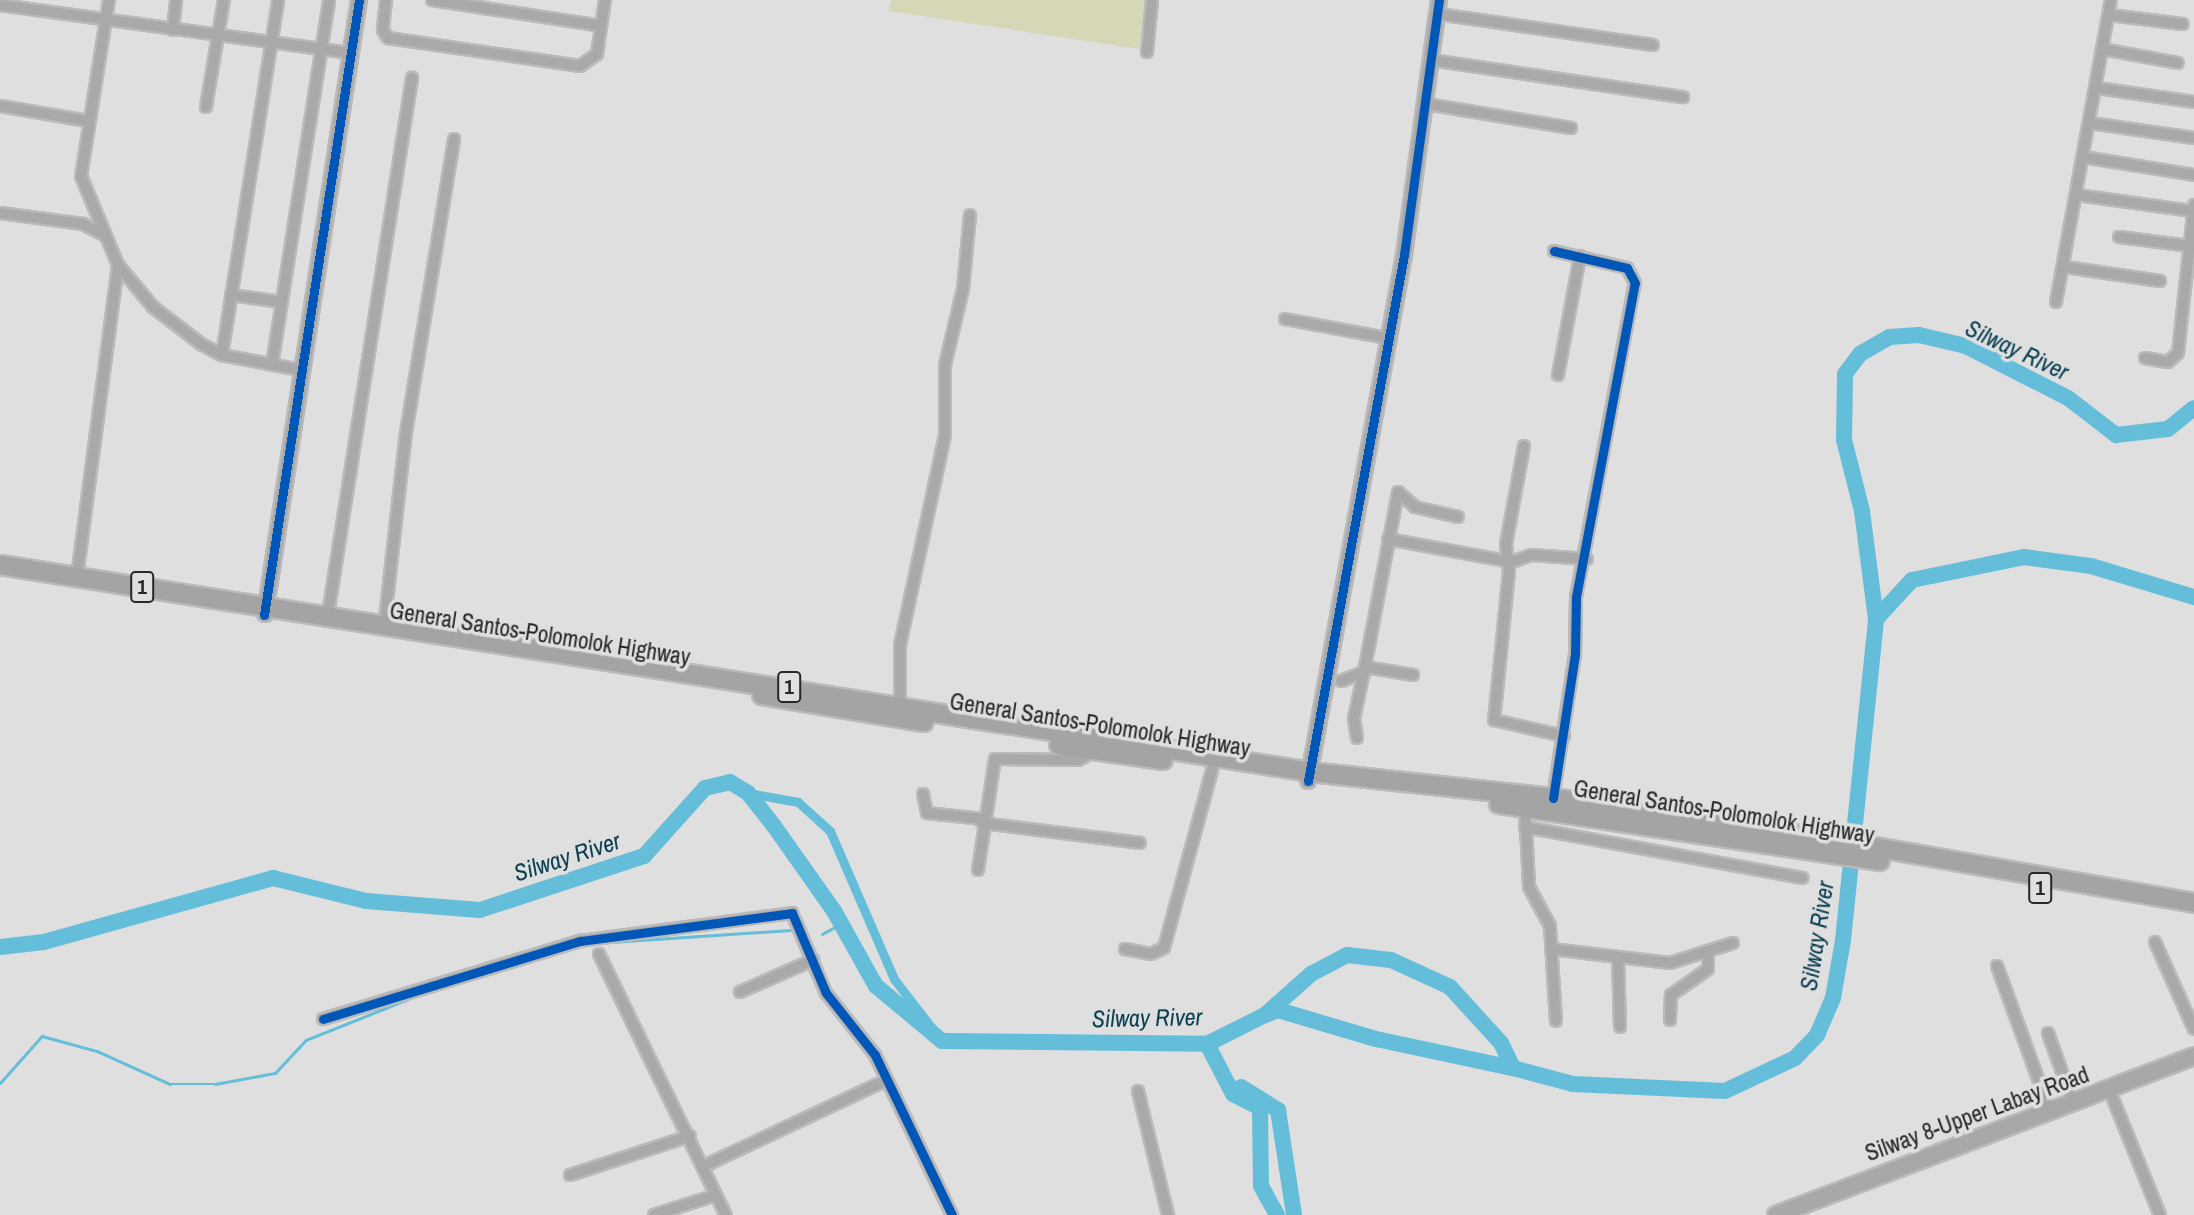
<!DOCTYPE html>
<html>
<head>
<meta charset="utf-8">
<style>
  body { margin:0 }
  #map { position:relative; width:2194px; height:1215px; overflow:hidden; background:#dfdfe0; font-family:"Archivo Narrow",sans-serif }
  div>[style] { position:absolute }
  .green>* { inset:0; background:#d5d7b6 }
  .stream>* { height:2.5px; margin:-1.25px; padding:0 1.25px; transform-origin:1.25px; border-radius:1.25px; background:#64bdd9 }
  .canal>* { height:9px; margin:-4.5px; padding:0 4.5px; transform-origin:4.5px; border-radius:4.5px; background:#64bdd9 }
  .river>* { height:16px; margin:-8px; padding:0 8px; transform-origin:8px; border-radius:8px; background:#64bdd9 }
  .roads { filter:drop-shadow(2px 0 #bababb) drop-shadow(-2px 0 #bababb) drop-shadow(0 2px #bababb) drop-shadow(0 -2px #bababb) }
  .minor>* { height:10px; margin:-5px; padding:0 5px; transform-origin:5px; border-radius:5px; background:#a9a9a9 }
  .tertiary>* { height:14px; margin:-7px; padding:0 7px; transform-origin:7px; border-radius:7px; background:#a9a9a9 }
  .secondary>* { height:16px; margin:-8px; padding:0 8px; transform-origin:8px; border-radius:8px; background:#a9a8a9 }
  .trunk>* { height:18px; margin:-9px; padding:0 9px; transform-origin:9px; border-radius:9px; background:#a5a4a4 }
  .cycleway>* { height:9px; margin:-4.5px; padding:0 4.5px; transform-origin:4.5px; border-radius:4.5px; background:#0057b8 }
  span { translate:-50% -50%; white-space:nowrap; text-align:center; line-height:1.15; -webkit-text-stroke:7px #dfdfe0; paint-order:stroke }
  .shield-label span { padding:2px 5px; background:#dfdfe0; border:2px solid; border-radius:5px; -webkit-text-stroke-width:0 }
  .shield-label { font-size:21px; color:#272727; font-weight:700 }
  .street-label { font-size:23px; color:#272727 }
  .water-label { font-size:24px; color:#0b4051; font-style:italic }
</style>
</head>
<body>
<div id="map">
  <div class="green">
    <div style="clip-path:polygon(891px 0,1147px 0,1139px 49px,889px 11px)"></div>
  </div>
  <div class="stream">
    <div style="left:822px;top:934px;width:21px;rotate:-28deg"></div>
    <div style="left:611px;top:942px;width:180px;rotate:-3.8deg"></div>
    <div style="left:0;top:1083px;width:63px;rotate:-48.2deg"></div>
    <div style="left:42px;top:1036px;width:57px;rotate:15.3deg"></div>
    <div style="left:97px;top:1051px;width:80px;rotate:24.3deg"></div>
    <div style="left:170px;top:1084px;width:45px"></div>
    <div style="left:215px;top:1084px;width:61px;rotate:-10.4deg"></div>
    <div style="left:275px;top:1073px;width:45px;rotate:-46.8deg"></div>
    <div style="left:306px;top:1040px;width:118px;rotate:-21.8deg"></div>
  </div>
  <div class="canal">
    <div style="left:748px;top:793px;width:51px;rotate:10.2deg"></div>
    <div style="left:798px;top:802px;width:43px;rotate:42.2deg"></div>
    <div style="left:830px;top:831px;width:161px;rotate:66.6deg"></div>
    <div style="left:894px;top:979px;width:78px;rotate:52.3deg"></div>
  </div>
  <div class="river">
    <div style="left:1876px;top:619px;width:53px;rotate:-47.3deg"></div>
    <div style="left:1912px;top:580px;width:114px;rotate:-11.6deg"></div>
    <div style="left:2024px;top:557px;width:68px;rotate:7.7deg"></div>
    <div style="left:2091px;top:566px;width:108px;rotate:16.8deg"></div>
    <div style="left:0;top:947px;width:44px;rotate:-6.5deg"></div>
    <div style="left:44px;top:942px;width:238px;rotate:-15.6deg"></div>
    <div style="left:273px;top:878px;width:96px;rotate:13.9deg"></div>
    <div style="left:366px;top:901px;width:114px;rotate:4.5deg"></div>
    <div style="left:480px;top:910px;width:173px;rotate:-18.2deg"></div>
    <div style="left:644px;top:856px;width:91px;rotate:-48.1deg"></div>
    <div style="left:705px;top:788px;width:26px;rotate:-13deg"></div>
    <div style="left:730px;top:782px;width:21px;rotate:31deg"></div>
    <div style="left:748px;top:793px;width:42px;rotate:51.8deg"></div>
    <div style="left:774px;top:826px;width:104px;rotate:54.8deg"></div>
    <div style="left:834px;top:911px;width:86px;rotate:60.8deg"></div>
    <div style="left:876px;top:986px;width:86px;rotate:39.8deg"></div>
    <div style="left:942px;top:1041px;width:265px;rotate:0.6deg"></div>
    <div style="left:1207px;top:1044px;width:65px;rotate:-26.6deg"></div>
    <div style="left:1265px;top:1015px;width:62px;rotate:-41.7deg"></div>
    <div style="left:1311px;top:974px;width:41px;rotate:-27.8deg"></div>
    <div style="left:1347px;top:955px;width:44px;rotate:6.5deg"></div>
    <div style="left:1391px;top:960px;width:65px;rotate:24.6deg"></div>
    <div style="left:1450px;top:987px;width:76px;rotate:47.7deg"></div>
    <div style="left:1501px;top:1043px;width:28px;rotate:64deg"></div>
    <div style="left:1513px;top:1068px;width:62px;rotate:14.9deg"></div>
    <div style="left:1573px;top:1084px;width:152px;rotate:2.6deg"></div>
    <div style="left:1725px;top:1091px;width:77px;rotate:-25.2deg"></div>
    <div style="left:1795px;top:1058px;width:32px;rotate:-46deg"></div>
    <div style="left:1817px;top:1035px;width:40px;rotate:-66.6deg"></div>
    <div style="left:1833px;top:998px;width:59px;rotate:-80.2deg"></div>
    <div style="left:1843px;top:940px;width:323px;rotate:-84.1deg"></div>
    <div style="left:1876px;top:619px;width:109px;rotate:-97.4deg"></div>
    <div style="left:1862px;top:511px;width:73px;rotate:-104.2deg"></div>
    <div style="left:1844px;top:440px;width:66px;rotate:-89.1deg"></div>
    <div style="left:1845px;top:374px;width:25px;rotate:-53deg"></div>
    <div style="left:1860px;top:354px;width:34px;rotate:-30deg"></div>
    <div style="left:1889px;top:337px;width:30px;rotate:-4deg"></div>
    <div style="left:1919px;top:335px;width:48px;rotate:13.2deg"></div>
    <div style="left:1966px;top:346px;width:114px;rotate:27deg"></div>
    <div style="left:2068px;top:398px;width:61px;rotate:37.6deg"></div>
    <div style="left:2116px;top:435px;width:52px;rotate:-6.6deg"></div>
    <div style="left:2168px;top:429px;width:33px;rotate:-39deg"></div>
    <div style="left:1265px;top:1015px;width:14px;rotate:-21deg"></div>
    <div style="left:1278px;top:1010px;width:102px;rotate:16.5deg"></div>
    <div style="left:1376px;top:1039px;width:140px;rotate:12deg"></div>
    <div style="left:1207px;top:1044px;width:56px;rotate:62.5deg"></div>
    <div style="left:1233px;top:1094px;width:30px;rotate:27deg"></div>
    <div style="left:1260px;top:1108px;width:78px;rotate:89.3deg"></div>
    <div style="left:1261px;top:1186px;width:33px;rotate:61deg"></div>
    <div style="left:1241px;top:1087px;width:44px;rotate:31.9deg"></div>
    <div style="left:1278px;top:1110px;width:106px;rotate:81.3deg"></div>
  </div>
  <div class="roads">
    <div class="minor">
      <div style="left:109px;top:0;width:178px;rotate:99deg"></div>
      <div style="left:81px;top:176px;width:96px;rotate:67.4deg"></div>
      <div style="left:118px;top:265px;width:55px;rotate:50.2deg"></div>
      <div style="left:153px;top:307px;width:61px;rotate:37.6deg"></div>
      <div style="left:201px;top:344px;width:24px;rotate:28deg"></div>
      <div style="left:222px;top:355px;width:80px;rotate:10.8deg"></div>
      <div style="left:386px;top:0;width:30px;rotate:96deg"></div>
      <div style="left:383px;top:30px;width:9px;rotate:58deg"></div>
      <div style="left:388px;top:38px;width:194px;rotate:8.3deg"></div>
      <div style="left:580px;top:66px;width:21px;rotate:-35deg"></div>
      <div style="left:597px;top:54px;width:55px;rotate:-81.6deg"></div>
      <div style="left:432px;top:0;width:171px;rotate:8.7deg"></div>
      <div style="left:0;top:5px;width:354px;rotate:7.8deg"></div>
      <div style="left:1438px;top:14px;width:217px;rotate:8.2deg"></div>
      <div style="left:2109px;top:15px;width:74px;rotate:7deg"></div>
      <div style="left:173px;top:30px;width:30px;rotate:-84deg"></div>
      <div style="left:2102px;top:49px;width:77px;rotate:10.4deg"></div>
      <div style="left:1147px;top:52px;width:52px;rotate:-84.5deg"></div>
      <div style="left:1431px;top:60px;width:255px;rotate:8.4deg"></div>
      <div style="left:2097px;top:88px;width:98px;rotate:8.2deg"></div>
      <div style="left:1426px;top:104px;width:147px;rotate:9.4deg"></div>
      <div style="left:0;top:106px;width:89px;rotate:9.7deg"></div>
      <div style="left:206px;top:107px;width:109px;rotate:-80.5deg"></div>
      <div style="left:2090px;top:123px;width:105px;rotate:8.2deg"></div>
      <div style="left:2083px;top:157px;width:112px;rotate:9.2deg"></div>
      <div style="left:2077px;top:195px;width:117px;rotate:7.9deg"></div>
      <div style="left:0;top:213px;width:84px;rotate:7.5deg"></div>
      <div style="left:83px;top:224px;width:22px;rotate:27deg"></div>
      <div style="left:2119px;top:237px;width:71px;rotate:7.3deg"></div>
      <div style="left:2065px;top:267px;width:96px;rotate:8.4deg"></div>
      <div style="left:231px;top:295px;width:51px;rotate:7.8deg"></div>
      <div style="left:2056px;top:302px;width:307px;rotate:-79.7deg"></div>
      <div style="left:1285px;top:319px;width:105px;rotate:10.5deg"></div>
      <div style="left:222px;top:355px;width:359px;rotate:-81deg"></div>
      <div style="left:2145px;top:358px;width:23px;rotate:10deg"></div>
      <div style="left:2168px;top:362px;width:13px;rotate:-42deg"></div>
      <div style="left:2178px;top:353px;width:149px;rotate:-83.8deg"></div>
      <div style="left:272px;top:365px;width:369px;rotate:-81.1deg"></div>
      <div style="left:1558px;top:375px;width:121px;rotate:-79.5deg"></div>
      <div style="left:1524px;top:446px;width:100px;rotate:100.4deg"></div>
      <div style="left:1506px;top:544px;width:27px;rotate:84deg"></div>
      <div style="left:1509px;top:571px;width:150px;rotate:95.7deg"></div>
      <div style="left:1494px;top:720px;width:72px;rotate:12.9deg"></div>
      <div style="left:1388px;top:539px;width:121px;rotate:10.5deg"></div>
      <div style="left:1509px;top:563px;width:23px;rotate:-20deg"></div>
      <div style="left:1531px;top:555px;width:56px;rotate:4.1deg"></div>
      <div style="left:77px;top:577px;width:315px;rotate:-82.5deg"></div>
      <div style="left:327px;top:621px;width:550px;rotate:-81.1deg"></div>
      <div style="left:384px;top:628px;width:196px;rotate:-83.6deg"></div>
      <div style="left:406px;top:433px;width:298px;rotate:-80.7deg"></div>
      <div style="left:1413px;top:675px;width:49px;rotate:-170.5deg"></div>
      <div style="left:1365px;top:667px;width:178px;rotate:-79.3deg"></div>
      <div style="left:1398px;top:492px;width:23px;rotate:41deg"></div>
      <div style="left:1415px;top:507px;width:44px;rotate:13.1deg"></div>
      <div style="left:1341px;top:681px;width:26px;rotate:-21deg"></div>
      <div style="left:900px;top:706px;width:61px;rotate:-90deg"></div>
      <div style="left:900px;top:645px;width:215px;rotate:-77.9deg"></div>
      <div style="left:945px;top:435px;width:70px;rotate:-90deg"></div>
      <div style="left:945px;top:365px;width:78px;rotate:-76.7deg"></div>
      <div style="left:963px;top:289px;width:74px;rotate:-84.6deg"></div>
      <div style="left:1357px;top:738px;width:20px;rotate:-99deg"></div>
      <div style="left:1354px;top:718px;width:52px;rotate:-77.8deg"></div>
      <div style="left:923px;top:794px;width:19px;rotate:78deg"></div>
      <div style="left:927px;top:813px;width:56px;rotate:6.1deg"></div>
      <div style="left:1553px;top:798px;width:145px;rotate:-81.3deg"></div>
      <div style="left:1575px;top:655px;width:58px;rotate:-89deg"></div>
      <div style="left:1576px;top:597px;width:319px;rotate:-79.4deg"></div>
      <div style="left:1635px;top:283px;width:17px;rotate:-118deg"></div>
      <div style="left:1627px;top:268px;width:75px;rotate:-166.9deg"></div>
      <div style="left:1525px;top:807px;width:80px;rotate:87.1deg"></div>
      <div style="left:1529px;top:887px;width:44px;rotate:61.7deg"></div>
      <div style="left:1550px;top:926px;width:95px;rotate:86.4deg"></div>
      <div style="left:982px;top:823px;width:159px;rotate:7.2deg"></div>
      <div style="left:1525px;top:827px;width:282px;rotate:10.4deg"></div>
      <div style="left:978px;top:870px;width:112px;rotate:-81.3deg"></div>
      <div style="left:995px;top:759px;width:83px;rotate:0.7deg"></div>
      <div style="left:1078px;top:760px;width:19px;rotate:-28deg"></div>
      <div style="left:2155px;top:942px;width:95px;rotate:65.9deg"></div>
      <div style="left:1125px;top:949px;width:26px;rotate:11deg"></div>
      <div style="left:1151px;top:954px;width:14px;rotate:-25deg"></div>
      <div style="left:1164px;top:948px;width:188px;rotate:-74.9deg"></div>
      <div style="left:1551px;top:949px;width:120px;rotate:6.7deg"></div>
      <div style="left:1670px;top:963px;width:66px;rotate:-17.6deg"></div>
      <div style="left:599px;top:954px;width:290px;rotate:64.1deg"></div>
      <div style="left:1618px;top:957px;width:70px;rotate:88.4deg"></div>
      <div style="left:1997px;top:966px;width:155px;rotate:70deg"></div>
      <div style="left:740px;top:992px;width:80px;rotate:-23.7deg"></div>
      <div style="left:323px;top:1019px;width:269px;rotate:-16.9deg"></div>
      <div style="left:580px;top:941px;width:214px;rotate:-7.5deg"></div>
      <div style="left:792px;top:913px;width:87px;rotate:67deg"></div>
      <div style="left:826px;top:993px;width:79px;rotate:51.7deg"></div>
      <div style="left:875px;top:1055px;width:178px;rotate:64.3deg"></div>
      <div style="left:1670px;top:1020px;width:25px;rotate:-88deg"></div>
      <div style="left:1671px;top:995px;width:45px;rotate:-35.1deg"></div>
      <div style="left:1708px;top:969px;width:16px;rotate:-90deg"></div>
      <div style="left:2048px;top:1033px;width:74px;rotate:70.3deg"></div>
      <div style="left:2109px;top:1089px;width:136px;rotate:68deg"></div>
      <div style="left:1138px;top:1091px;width:128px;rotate:76.4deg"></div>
      <div style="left:704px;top:1166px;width:200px;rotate:-25.2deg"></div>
      <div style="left:570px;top:1175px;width:126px;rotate:-18deg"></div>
      <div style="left:654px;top:1215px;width:65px;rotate:-17.9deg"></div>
    </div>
    <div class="tertiary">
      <div style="left:265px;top:614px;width:621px;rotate:-81.3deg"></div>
      <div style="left:1308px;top:781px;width:535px;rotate:-79.66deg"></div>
      <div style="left:1404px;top:255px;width:257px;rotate:-82.2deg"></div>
    </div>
    <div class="secondary">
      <div style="left:1776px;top:1215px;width:447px;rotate:-20.8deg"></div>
    </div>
    <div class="trunk">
      <div style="left:0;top:565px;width:1326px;rotate:8.98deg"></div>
      <div style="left:1310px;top:772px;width:244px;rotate:6.1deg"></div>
      <div style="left:1553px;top:798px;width:278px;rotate:8.5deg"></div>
      <div style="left:1828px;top:839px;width:372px;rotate:9.9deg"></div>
      <div style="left:762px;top:695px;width:164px;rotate:9.5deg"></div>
      <div style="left:1059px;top:745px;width:105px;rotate:8.2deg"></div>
      <div style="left:1499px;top:804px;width:385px;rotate:8.5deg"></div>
    </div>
  </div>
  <div class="cycleway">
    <div style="left:264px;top:615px;width:622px;rotate:-81.22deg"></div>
    <div style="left:1308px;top:781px;width:535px;rotate:-79.66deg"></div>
    <div style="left:1404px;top:255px;width:257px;rotate:-82.2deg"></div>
    <div style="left:1553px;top:798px;width:145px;rotate:-81.3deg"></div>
    <div style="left:1575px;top:655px;width:58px;rotate:-89deg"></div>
    <div style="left:1576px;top:597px;width:319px;rotate:-79.4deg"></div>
    <div style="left:1635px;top:283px;width:17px;rotate:-118deg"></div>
    <div style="left:1627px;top:268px;width:75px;rotate:-166.9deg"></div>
    <div style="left:323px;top:1019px;width:269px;rotate:-16.9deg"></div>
    <div style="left:580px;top:941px;width:214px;rotate:-7.5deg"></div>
    <div style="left:792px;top:913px;width:87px;rotate:67deg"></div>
    <div style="left:826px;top:993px;width:79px;rotate:51.7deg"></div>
    <div style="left:875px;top:1055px;width:178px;rotate:64.3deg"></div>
  </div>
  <div class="shield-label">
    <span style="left:142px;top:587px">1</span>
    <span style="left:789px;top:687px">1</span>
    <span style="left:2040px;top:888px">1</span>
  </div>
  <div class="street-label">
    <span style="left:540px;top:634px;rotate:9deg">General Santos-Polomolok Highway</span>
    <span style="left:1100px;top:725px;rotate:9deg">General Santos-Polomolok Highway</span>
    <span style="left:1724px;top:812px;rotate:9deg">General Santos-Polomolok Highway</span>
    <span style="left:1977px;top:1114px;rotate:-20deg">Silway 8-Upper Labay Road</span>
  </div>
  <div class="water-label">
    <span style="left:2017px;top:350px;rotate:25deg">Silway River</span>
    <span style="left:567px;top:857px;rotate:-18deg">Silway River</span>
    <span style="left:1817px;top:936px;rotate:-81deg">Silway River</span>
    <span style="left:1147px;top:1018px;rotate:-1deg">Silway River</span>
  </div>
</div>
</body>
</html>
